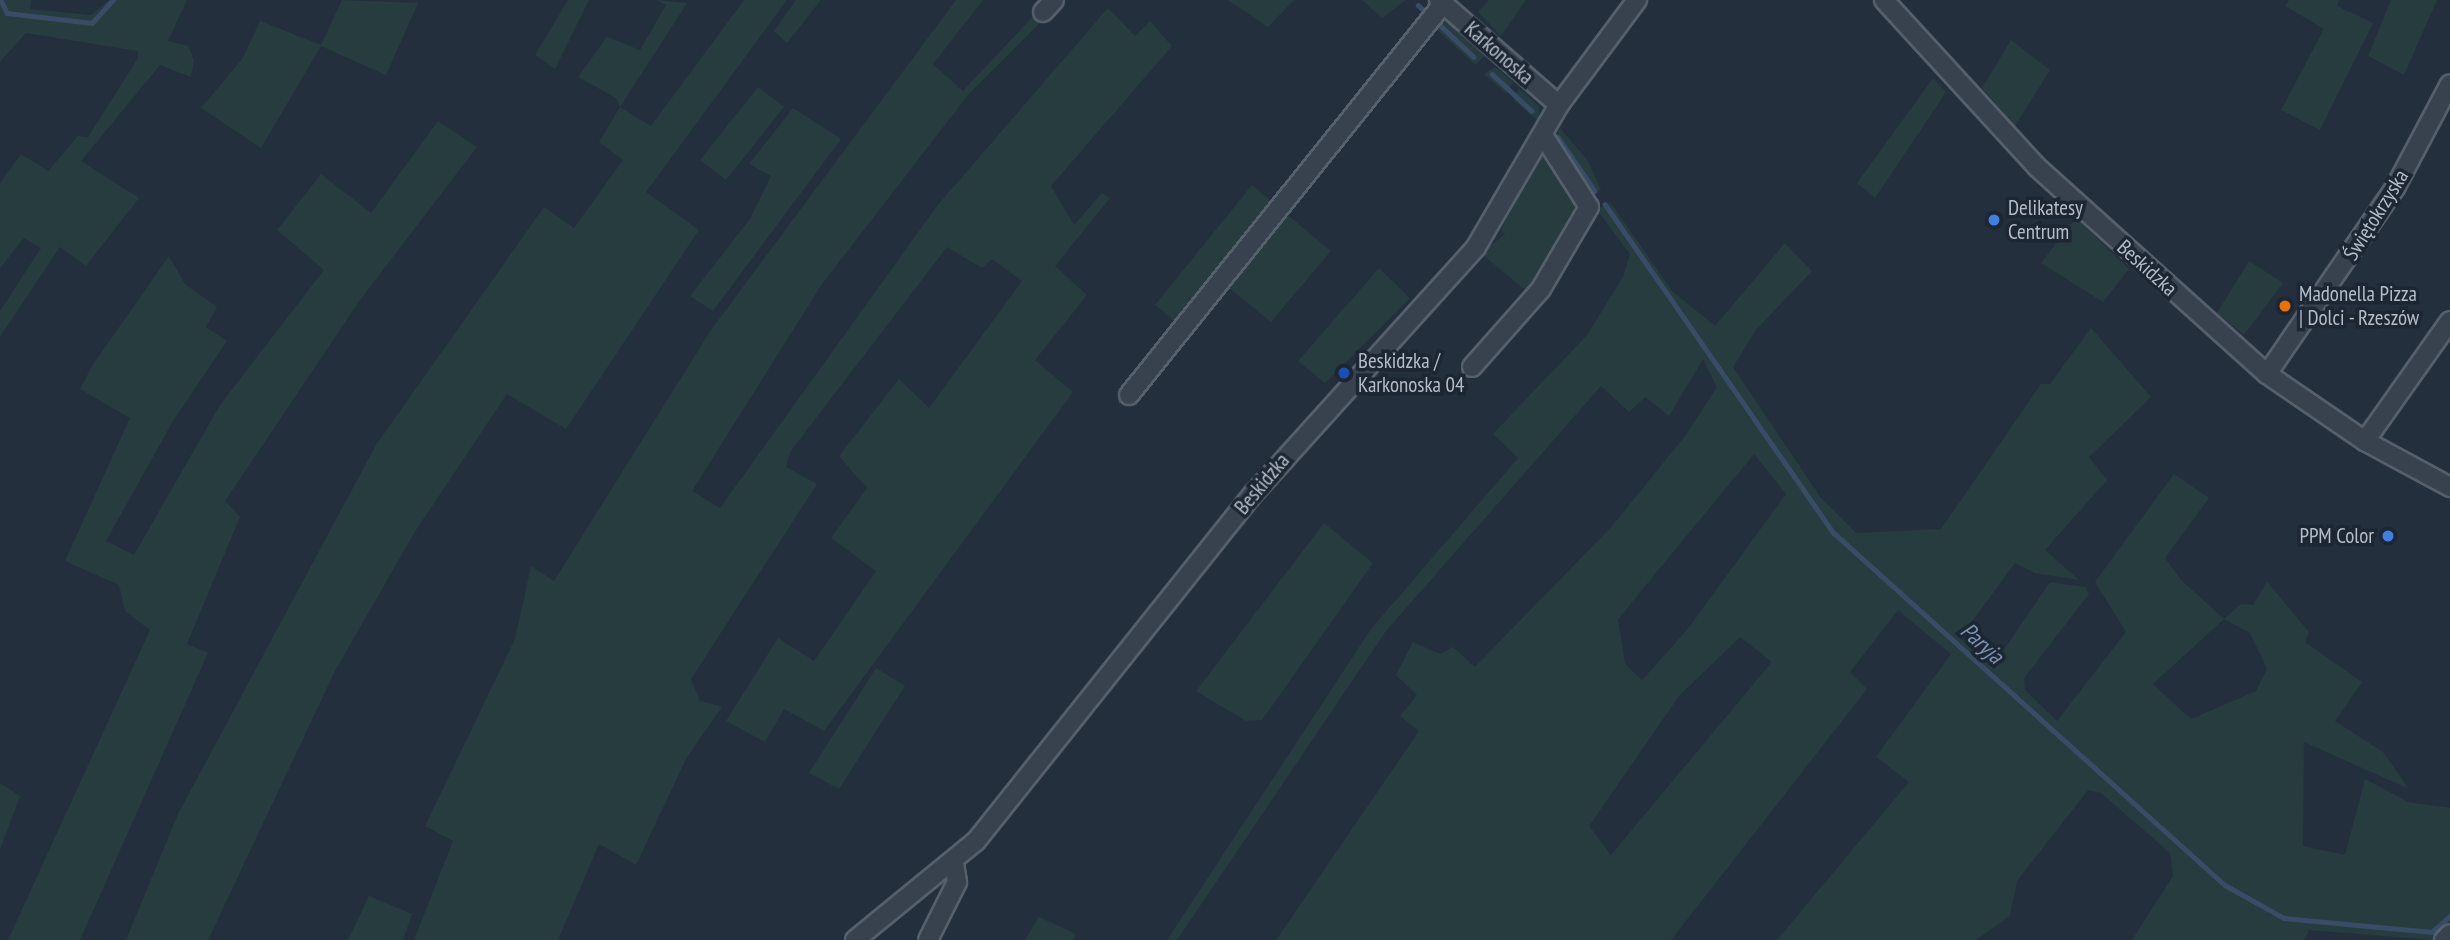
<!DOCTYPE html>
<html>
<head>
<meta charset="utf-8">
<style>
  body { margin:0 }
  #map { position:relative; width:2450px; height:940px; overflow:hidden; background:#242f3e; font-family:"PT Sans Narrow",sans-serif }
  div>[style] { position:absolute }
  .green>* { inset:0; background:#263c3f }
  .stream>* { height:4.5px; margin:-2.25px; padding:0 2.25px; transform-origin:2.25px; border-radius:2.25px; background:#394c67 }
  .roads { filter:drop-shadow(2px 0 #565f6c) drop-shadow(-2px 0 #565f6c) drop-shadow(0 2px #565f6c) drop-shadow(0 -2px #565f6c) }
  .minor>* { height:18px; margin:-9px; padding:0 9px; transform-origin:9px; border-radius:9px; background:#38414e }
  .dots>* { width:19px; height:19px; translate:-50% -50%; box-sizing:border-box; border:4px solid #1d2633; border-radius:50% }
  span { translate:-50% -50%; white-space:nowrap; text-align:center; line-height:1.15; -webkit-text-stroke:7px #1d2633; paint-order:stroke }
  .street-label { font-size:21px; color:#b4bcc9 }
  .poi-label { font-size:21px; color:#b4bcc9 }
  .left { translate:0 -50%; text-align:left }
  .right { translate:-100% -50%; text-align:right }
  .water-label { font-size:23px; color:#7c92b1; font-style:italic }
</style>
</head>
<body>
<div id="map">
  <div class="green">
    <div style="clip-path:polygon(0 0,31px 0,30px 9px,91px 15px,109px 0,187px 0,168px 41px,188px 46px,194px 60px,191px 77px,160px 65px,81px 161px,139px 198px,86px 266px,60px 247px,0 337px,0 311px,41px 248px,24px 238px,0 268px,0 183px,21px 154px,48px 171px,78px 136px,88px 137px,138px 58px,138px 51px,26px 33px,0 62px)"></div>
    <div style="clip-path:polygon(342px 0,418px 3px,386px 75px,321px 46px,261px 148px,201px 108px,243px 58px,260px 21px,321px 45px)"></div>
    <div style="clip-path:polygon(568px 0,589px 0,555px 69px,535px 55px)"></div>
    <div style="clip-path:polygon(656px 0,687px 3px,620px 107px,651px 126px,744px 0,787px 0,646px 192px,699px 230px,566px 429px,507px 394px,414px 533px,335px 671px,208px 940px,126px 940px,178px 814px,376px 445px,544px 207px,574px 228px,623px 160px,599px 142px,620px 107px,616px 98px,578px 77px,607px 37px,640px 50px,666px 5px)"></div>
    <div style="clip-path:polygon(796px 0,821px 0,787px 43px,774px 31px)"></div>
    <div style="clip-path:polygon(956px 0,983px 0,933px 64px,963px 91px,1037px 12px,1045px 18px,968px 95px,822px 284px,692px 491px,720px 508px,937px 206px,1108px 8px,1135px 36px,1150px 21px,1172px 46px,1051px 186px,1074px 225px,1102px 193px,1110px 198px,1055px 266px,1087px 295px,1035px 360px,1073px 392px,824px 731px,784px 709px,765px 742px,726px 721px,778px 638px,814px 661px,876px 571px,831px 538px,867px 488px,839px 456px,899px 379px,929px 408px,1022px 281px,992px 259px,982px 268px,947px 247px,790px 452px,786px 467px,817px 484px,691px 679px,700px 701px,722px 707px,687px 757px,636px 865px,599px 844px,558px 940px,414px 940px,453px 841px,425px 826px,515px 639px,531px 566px,554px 581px,711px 330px)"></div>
    <div style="clip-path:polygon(1228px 0,1294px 0,1268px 27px)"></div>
    <div style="clip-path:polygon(1362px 0,1406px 0,1382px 18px)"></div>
    <div style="clip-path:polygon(1489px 0,1526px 0,1501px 36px,1478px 12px)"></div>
    <div style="clip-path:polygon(2289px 0,2339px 0,2337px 6px,2373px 23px,2320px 130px,2281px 110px,2324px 29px,2285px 6px)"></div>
    <div style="clip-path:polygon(2391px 0,2437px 0,2404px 75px,2368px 56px)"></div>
    <div style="clip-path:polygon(1443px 18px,1480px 51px,1485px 56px,1475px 65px,1433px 26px)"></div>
    <div style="clip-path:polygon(2011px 40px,2050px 70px,2015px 126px,1982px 88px)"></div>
    <div style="clip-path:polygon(1495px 67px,1513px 82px,1506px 94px,1484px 74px)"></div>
    <div style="clip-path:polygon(1933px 78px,1946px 92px,1875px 198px,1857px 183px)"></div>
    <div style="clip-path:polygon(758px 87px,784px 107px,726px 180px,700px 160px)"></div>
    <div style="clip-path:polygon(1519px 88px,1539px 106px,1538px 121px,1514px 100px)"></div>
    <div style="clip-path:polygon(793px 108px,841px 139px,713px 311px,690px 296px,750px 219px,771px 176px,749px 164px)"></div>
    <div style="clip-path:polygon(438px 121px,477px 147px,360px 300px,225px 501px,240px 517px,187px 644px,208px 653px,80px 940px,8px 940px,150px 630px,125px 611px,119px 585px,65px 561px,130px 418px,80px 389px,92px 366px,169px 256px,185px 284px,217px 307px,206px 327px,227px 341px,173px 421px,106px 541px,134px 555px,220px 405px,324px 270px,277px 230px,321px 174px,371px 213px)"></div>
    <div style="clip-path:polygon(1560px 128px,1588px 161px,1601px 190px,1593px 195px,1554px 138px)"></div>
    <div style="clip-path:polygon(1541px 154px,1583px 211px,1530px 294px,1481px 253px,1505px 234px,1501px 230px)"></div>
    <div style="clip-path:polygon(1252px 185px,1276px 205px,1179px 325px,1155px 305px)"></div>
    <div style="clip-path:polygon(evenodd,1610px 202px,1672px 291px,1715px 326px,1785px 243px,1812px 271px,1756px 330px,1733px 367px,1821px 498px,1856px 533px,1941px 529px,2041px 384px,2050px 384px,2091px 328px,2151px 397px,2089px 457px,2107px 480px,2045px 550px,2079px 580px,2035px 573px,2015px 563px,1960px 638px,1992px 667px,2050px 582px,2085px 587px,2089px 594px,2024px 678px,2025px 690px,2057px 721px,2126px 632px,2095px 582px,2174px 474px,2209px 498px,2165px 558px,2181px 580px,2224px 619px,2241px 604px,2253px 605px,2267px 582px,2309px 632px,2305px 642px,2362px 682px,2335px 721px,2383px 752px,2409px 789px,2304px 742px,2303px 846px,2345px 855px,2365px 779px,2408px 802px,2450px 808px,2450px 926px,2434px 940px,2309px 930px,2304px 940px,2132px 940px,2173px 876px,2170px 853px,2101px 793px,2088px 790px,2017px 881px,2010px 916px,1976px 940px,1777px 940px,1909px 782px,1876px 757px,1951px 654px,1898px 610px,1850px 672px,1867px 689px,1671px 940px,1276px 940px,1419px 731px,1400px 716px,1417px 695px,1396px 675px,1413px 642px,1440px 654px,1453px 647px,1475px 667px,1613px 525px,1685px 436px,1717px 387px,1703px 359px,1669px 416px,1645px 397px,1629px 412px,1601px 386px,1386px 631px,1177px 940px,1167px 940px,1371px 629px,1518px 458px,1493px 434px,1587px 335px,1623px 277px,1630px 254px,1597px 210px,1610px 202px,1754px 454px,1786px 494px,1687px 630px,1642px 680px,1625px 664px,1618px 619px,1754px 454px,1610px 202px,2224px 619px,2250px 633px,2267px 669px,2256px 691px,2191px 719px,2153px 684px,2224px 619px,1610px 202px,1740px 637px,1772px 662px,1611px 855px,1589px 826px,1679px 696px,1740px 637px)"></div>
    <div style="clip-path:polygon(1285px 213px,1331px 251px,1271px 322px,1223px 283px)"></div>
    <div style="clip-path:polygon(2076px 218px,2129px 269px,2103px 302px,2041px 263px)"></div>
    <div style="clip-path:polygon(2249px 261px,2283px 283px,2244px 335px,2217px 313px)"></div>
    <div style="clip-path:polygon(1379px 268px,1410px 298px,1325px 383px,1298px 361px)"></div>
    <div style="clip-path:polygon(1324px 523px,1373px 563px,1262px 720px,1246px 721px,1196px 691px)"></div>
    <div style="clip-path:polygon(876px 668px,905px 686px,839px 789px,809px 773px)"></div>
    <div style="clip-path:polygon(0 783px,20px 796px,0 850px)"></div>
    <div style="clip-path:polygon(369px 896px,412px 914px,403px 940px,348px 940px)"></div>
    <div style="clip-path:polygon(1039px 917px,1076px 934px,1073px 940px,1025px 940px)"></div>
  </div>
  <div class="stream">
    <div style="left:1px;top:0;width:14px;rotate:65deg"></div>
    <div style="left:7px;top:13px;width:86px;rotate:6.7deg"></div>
    <div style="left:92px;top:23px;width:31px;rotate:-48deg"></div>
    <div style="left:1418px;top:5px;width:12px;rotate:42deg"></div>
    <div style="left:1441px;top:26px;width:45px;rotate:43.2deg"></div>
    <div style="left:1492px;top:74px;width:54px;rotate:42.8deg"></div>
    <div style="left:1558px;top:137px;width:65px;rotate:55.6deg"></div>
    <div style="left:1605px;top:204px;width:401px;rotate:55.2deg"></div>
    <div style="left:1834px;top:533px;width:526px;rotate:42deg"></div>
    <div style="left:2225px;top:885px;width:68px;rotate:29.2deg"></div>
    <div style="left:2284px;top:918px;width:149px;rotate:5.4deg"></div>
    <div style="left:2432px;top:932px;width:24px;rotate:-42deg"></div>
  </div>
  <div class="roads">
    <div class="minor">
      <div style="left:1439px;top:0;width:159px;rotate:41.2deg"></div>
      <div style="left:1884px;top:0;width:226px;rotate:47.5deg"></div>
      <div style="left:2037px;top:167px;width:309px;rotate:42deg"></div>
      <div style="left:2267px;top:374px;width:119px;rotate:34.4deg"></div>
      <div style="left:2365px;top:441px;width:97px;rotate:28.4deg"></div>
      <div style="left:1043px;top:12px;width:16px;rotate:-47deg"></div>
      <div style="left:1472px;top:367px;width:104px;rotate:-48.5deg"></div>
      <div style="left:1541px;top:289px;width:95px;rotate:-59.7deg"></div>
      <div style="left:1589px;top:207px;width:85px;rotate:-122.6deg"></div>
      <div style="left:2267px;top:374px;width:228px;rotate:-55.5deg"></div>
      <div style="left:2396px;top:186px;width:115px;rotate:-62.1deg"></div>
      <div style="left:1129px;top:395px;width:501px;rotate:-51.23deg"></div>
      <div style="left:2365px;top:441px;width:147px;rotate:-54.7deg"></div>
      <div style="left:855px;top:940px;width:156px;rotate:-39.3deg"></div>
      <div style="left:976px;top:841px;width:445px;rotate:-51.4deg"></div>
      <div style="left:1254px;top:493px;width:331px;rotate:-47.9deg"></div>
      <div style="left:1476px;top:247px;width:164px;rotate:-59.7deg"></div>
      <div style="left:1559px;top:105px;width:131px;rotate:-53.4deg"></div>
      <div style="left:928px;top:940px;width:65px;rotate:-63.4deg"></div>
      <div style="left:957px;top:882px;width:20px;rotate:-99deg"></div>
      <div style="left:2444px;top:940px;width:8px;rotate:-45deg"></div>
    </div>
  </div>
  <div class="dots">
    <div style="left:1994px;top:220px;background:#3f7fe0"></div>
    <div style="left:2285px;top:306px;background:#e8710a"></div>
    <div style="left:1344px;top:373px;background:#1a4fb4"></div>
    <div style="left:2388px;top:536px;background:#3f7fe0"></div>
  </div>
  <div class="street-label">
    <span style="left:1499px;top:53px;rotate:41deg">Karkonoska</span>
    <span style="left:2376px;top:215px;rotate:-58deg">Świętokrzyska</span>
    <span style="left:2147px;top:268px;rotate:42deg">Beskidzka</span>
    <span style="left:1262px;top:484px;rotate:-50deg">Beskidzka</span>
  </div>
  <div class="poi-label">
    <span class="left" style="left:2008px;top:220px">Delikatesy<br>Centrum</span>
    <span class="left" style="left:2299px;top:306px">Madonella Pizza<br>| Dolci - Rzeszów</span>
    <span class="left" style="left:1358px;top:373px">Beskidzka /<br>Karkonoska 04</span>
    <span class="right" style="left:2374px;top:536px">PPM Color</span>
  </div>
  <div class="water-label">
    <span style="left:1982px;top:643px;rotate:42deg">Paryja</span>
  </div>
</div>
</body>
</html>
